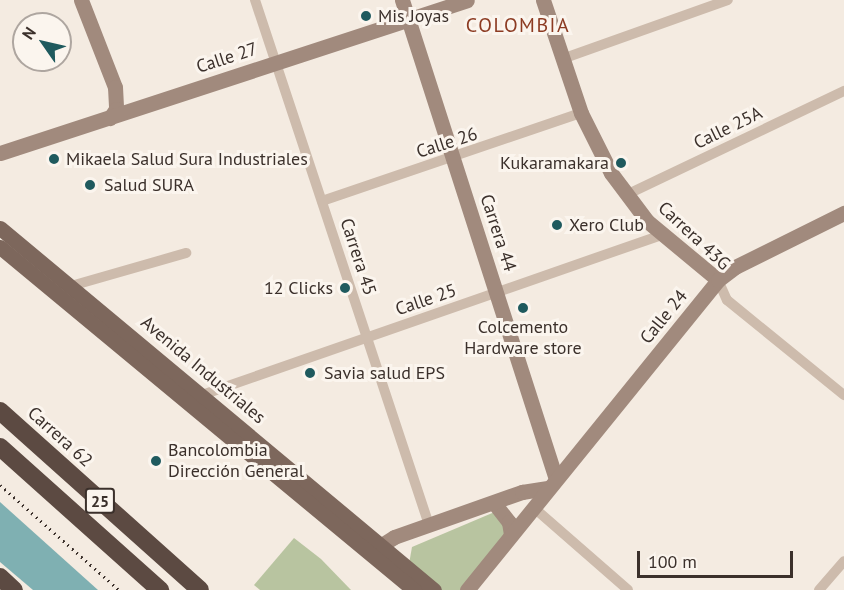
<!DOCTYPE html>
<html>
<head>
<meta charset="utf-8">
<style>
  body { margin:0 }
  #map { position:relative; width:844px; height:590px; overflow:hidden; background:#f4ebe1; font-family:"PT Sans",sans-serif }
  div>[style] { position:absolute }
  .green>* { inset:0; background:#b8c4a0 }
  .water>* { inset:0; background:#7fb0b2 }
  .street>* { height:10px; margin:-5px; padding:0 5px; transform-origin:5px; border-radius:5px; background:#cdbbac }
  .secondary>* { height:15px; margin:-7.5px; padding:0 7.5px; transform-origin:7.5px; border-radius:7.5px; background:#a18a7d }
  .primary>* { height:15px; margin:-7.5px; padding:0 7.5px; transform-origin:7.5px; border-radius:7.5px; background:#7d675c }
  .highway>* { height:18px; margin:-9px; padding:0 9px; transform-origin:9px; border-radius:9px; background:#5c4a42 }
  .rail>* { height:3px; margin-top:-1.5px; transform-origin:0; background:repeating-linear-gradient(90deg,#3b302b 0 1.5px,transparent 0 6px) }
  .dots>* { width:16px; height:16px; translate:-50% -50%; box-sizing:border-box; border:3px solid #fbf5ee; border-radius:50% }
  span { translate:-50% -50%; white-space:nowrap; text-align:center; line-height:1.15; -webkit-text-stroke:6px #fbf5ee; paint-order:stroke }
  .shield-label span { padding:2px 4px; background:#fbf5ee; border:2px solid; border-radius:4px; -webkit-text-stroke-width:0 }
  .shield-label { font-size:16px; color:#3b302b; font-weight:700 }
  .poi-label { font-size:18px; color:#3b302b }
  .left { translate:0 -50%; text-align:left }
  .right { translate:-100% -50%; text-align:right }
  .street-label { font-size:18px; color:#3b302b }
  .neighbourhood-label { font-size:20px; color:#8c3b22; letter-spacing:1.5px }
  .north { position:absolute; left:12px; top:12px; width:60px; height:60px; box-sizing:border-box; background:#fbf5ee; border:2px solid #aea6a0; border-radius:50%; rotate:304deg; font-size:16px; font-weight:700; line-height:24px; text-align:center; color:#3b302b }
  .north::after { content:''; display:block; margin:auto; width:21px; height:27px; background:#1f5a5e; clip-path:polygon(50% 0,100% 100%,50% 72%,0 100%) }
  .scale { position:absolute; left:637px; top:551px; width:156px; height:27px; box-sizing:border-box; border:3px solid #3b302b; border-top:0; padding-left:8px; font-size:18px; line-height:21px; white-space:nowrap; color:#3b302b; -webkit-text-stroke:4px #fbf5ee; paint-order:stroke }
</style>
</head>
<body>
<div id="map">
  <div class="green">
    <div style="clip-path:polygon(497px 511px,507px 535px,462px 590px,441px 590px,409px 564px,412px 547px)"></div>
    <div style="clip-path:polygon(294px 538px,321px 559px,351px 590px,260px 590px,254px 585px)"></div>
  </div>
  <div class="water">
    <div style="clip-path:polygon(0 502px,98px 590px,33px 590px,0 562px)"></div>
  </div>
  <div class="street">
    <div style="left:255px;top:0;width:553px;rotate:71.66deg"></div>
    <div style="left:562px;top:59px;width:176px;rotate:-19.6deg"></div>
    <div style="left:626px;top:195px;width:242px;rotate:-25.5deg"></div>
    <div style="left:322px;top:201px;width:274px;rotate:-18.8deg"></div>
    <div style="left:718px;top:280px;width:22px;rotate:66deg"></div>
    <div style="left:727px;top:300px;width:151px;rotate:39.1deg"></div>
    <div style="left:71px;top:286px;width:120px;rotate:-16deg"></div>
    <div style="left:202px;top:395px;width:486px;rotate:-19.2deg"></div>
    <div style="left:533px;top:507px;width:126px;rotate:41.1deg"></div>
    <div style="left:819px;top:590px;width:38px;rotate:-49deg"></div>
  </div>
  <div class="secondary">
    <div style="left:81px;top:0;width:93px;rotate:68.7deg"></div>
    <div style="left:115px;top:87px;width:22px;rotate:87deg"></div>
    <div style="left:116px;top:109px;width:11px;rotate:124deg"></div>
    <div style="left:402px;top:0;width:503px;rotate:72.18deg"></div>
    <div style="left:543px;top:0;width:119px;rotate:71.4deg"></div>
    <div style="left:581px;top:113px;width:67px;rotate:63.4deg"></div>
    <div style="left:611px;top:173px;width:60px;rotate:53.1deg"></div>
    <div style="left:647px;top:221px;width:92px;rotate:39.7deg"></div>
    <div style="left:0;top:153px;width:491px;rotate:-18.1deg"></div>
    <div style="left:494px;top:503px;width:24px;rotate:52deg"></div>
    <div style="left:509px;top:522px;width:12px;rotate:81deg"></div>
    <div style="left:372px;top:551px;width:26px;rotate:-32deg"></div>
    <div style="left:394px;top:537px;width:136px;rotate:-19.4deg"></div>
    <div style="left:522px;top:492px;width:26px;rotate:-9deg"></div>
    <div style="left:467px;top:590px;width:399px;rotate:-51deg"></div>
    <div style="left:718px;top:280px;width:21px;rotate:-37deg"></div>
    <div style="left:735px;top:267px;width:122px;rotate:-26.4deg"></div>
  </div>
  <div class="primary">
    <div style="left:0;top:228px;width:565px;rotate:39.83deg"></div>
    <div style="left:0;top:247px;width:538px;rotate:39.64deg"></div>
  </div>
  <div class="highway">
    <div style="left:0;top:411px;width:268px;rotate:41.8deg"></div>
    <div style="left:0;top:447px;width:215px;rotate:41.8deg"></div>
    <div style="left:0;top:577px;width:19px;rotate:43deg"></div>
  </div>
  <div class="rail">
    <div style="left:0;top:485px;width:159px;rotate:41.4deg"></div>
  </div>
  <div class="dots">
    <div style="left:366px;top:16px;background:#1f5a5e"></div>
    <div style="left:54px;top:159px;background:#1f5a5e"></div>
    <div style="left:621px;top:163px;background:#1f5a5e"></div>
    <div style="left:90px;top:185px;background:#1f5a5e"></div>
    <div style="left:557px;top:225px;background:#1f5a5e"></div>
    <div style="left:345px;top:288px;background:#1f5a5e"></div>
    <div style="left:523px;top:308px;background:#1f5a5e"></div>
    <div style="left:310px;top:373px;background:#1f5a5e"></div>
    <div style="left:156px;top:461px;background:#1f5a5e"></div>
  </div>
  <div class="shield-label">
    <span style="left:100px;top:501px">25</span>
  </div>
  <div class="poi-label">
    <span class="left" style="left:378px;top:16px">Mis Joyas</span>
    <span class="left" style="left:66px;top:159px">Mikaela Salud Sura Industriales</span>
    <span class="right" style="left:609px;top:163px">Kukaramakara</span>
    <span class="left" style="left:104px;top:185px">Salud SURA</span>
    <span class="left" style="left:569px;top:225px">Xero Club</span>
    <span class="right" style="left:333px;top:288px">12 Clicks</span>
    <span style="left:523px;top:338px">Colcemento<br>Hardware store</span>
    <span class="left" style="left:324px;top:373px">Savia salud EPS</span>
    <span class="left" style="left:168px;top:461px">Bancolombia<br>Dirección General</span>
  </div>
  <div class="street-label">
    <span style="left:227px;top:58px;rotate:-18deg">Calle 27</span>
    <span style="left:728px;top:128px;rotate:-26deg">Calle 25A</span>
    <span style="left:447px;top:143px;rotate:-18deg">Calle 26</span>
    <span style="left:498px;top:233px;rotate:72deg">Carrera 44</span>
    <span style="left:694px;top:236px;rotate:43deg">Carrera 43G</span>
    <span style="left:358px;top:257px;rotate:72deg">Carrera 45</span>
    <span style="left:426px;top:300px;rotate:-19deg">Calle 25</span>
    <span style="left:664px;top:317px;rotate:-51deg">Calle 24</span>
    <span style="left:203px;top:370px;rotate:40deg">Avenida Industriales</span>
    <span style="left:60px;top:437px;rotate:42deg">Carrera 62</span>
  </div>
  <div class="neighbourhood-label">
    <span style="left:518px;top:25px">COLOMBIA</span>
  </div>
  <div class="north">N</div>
  <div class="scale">100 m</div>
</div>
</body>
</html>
